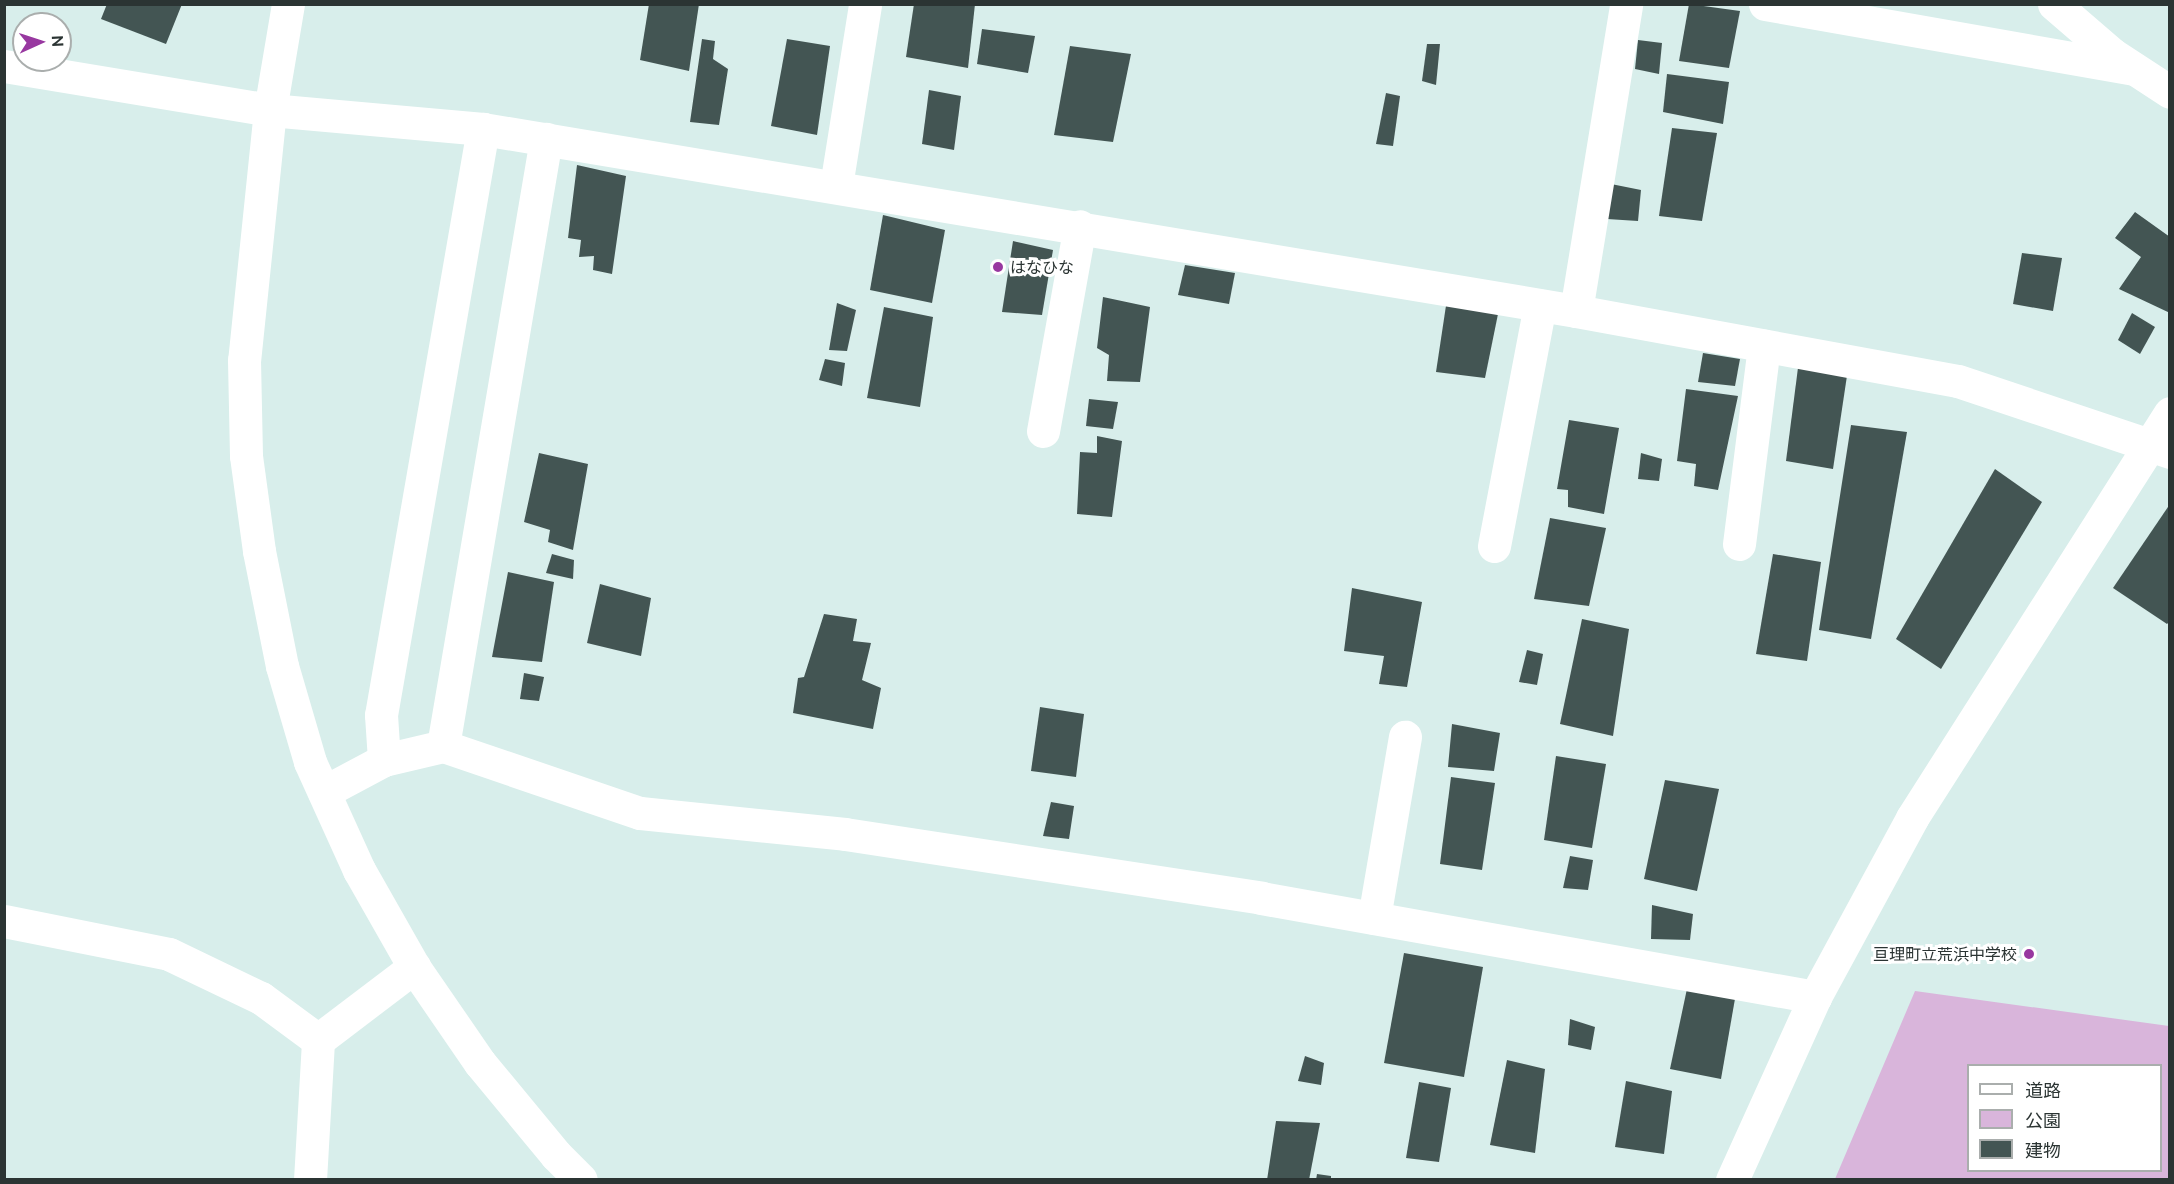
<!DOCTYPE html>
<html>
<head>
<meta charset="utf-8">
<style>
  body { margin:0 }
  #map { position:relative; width:2174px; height:1184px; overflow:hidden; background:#d8eeeb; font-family:Ubuntu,"Noto Sans JP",sans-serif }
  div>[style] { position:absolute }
  .green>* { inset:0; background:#d9b5db }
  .building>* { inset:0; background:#435553 }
  .minor>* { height:33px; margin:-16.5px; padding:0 16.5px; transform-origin:16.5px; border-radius:16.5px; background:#fff }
  .dots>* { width:16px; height:16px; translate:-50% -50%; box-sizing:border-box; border:3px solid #fff; border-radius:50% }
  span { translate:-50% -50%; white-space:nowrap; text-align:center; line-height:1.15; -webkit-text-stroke:6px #fff; paint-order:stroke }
  .poi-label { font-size:16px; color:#2b3433 }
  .left { translate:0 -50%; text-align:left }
  .right { translate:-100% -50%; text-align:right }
  .frame { position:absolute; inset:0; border:6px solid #2b3433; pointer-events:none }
  .legend { position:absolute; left:1967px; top:1064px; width:195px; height:108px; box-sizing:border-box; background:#fff; border:2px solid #aaaead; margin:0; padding:8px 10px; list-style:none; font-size:18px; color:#2b3433 }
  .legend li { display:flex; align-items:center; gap:12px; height:30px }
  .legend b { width:30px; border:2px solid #aaaead }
  .north { position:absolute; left:12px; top:12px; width:60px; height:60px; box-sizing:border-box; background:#fff; border:2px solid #aaaead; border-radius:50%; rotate:87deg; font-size:16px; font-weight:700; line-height:24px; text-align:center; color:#2b3433 }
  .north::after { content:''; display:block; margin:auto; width:21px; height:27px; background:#9838a0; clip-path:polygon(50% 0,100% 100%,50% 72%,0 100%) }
</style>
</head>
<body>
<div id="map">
  <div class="green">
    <div style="clip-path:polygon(evenodd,1915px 991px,2169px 1026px,2169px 1179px,1835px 1179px,1915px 991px,1968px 1066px,2160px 1066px,2160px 1170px,1968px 1170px,1968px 1066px)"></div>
  </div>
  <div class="building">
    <div style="clip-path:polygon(107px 4px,182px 4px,166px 44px,101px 19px)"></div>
    <div style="clip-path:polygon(649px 4px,699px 4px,689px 71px,640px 60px)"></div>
    <div style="clip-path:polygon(914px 4px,975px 4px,968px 68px,906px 57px)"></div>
    <div style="clip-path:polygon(1689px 4px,1740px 11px,1729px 68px,1679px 61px)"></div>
    <div style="clip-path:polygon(982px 29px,1035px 36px,1028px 73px,977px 64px)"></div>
    <div style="clip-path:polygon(702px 39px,715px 41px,713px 59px,728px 69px,719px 125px,690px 122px)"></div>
    <div style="clip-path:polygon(787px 39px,830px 46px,817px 135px,771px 126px)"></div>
    <div style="clip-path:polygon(1638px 40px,1662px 43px,1659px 74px,1635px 69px)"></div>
    <div style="clip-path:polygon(1427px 44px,1440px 44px,1436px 85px,1422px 81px)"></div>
    <div style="clip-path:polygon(1070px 46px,1131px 54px,1113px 142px,1054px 135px)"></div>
    <div style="clip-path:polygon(1667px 74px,1729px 82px,1723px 124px,1663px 112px)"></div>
    <div style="clip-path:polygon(929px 90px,961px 96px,954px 150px,922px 144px)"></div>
    <div style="clip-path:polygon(1386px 93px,1400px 96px,1393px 146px,1376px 144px)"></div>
    <div style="clip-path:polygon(1672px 128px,1717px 133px,1702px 221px,1659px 216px)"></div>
    <div style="clip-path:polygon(577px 165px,626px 176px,612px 274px,593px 270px,594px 256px,579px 257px,581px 240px,568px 238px)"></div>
    <div style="clip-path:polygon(1611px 184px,1641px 190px,1638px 221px,1607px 219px)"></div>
    <div style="clip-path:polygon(2135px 212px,2170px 237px,2170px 313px,2119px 289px,2141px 257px,2115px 238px)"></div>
    <div style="clip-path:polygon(883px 215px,945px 230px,932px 303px,870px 290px)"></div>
    <div style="clip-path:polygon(1013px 241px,1053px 250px,1042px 315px,1002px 312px)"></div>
    <div style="clip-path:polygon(2022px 253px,2062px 258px,2053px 311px,2013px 304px)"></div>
    <div style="clip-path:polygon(1185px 265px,1235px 273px,1229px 304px,1178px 295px)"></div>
    <div style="clip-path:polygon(1103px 297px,1150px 307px,1140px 382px,1107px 381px,1109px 355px,1097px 348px)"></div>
    <div style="clip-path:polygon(1447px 299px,1499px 309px,1485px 378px,1436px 372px)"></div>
    <div style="clip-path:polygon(837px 303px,856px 310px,847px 351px,829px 350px)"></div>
    <div style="clip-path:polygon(884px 307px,933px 317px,920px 407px,867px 398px)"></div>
    <div style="clip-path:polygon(2132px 313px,2155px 327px,2140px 354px,2118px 340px)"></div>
    <div style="clip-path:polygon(1703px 353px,1740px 359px,1735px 386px,1698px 382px)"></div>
    <div style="clip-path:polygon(825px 359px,845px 363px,842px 386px,819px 380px)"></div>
    <div style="clip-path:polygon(1799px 360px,1848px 369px,1833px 469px,1786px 461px)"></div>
    <div style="clip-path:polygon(1686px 389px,1738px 396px,1718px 490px,1694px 486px,1696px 464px,1677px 461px)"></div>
    <div style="clip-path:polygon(1089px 399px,1118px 402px,1113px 429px,1086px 426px)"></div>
    <div style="clip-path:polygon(1569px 420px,1619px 428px,1604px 514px,1568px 507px,1568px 490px,1557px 489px)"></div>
    <div style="clip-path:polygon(1851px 425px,1907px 432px,1871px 639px,1819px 630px)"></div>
    <div style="clip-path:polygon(1097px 436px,1122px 441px,1112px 517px,1077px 514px,1080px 452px,1097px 453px)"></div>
    <div style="clip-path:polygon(539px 453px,588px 464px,573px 550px,548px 542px,550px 530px,524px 522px)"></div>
    <div style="clip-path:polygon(1641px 453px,1662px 459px,1659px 481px,1638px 479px)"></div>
    <div style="clip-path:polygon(1995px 469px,2042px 502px,1941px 669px,1896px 639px)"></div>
    <div style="clip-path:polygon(2170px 504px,2170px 621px,2167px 624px,2113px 588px)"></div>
    <div style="clip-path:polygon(1550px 518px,1606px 528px,1589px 606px,1534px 599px)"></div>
    <div style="clip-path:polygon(552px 554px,574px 560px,573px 579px,546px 573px)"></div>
    <div style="clip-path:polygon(1773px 554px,1821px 562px,1807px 661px,1756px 654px)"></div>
    <div style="clip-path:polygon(508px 572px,554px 582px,542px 662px,492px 657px)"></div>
    <div style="clip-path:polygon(600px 584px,651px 598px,641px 656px,587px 643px)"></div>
    <div style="clip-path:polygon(1352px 588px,1422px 602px,1407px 687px,1379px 684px,1384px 656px,1344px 651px)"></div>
    <div style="clip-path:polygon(824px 614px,857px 619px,853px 641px,871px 643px,862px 680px,881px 688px,873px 729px,793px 713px,798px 678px,804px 677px)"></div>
    <div style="clip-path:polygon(1582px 619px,1629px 629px,1613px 736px,1560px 724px)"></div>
    <div style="clip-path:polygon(1527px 650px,1543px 654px,1537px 685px,1519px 682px)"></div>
    <div style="clip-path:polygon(524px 673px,544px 677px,539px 701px,520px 699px)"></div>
    <div style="clip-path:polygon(1040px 707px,1084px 714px,1076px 777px,1031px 771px)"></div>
    <div style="clip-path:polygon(1452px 724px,1500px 733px,1494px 771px,1448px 767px)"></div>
    <div style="clip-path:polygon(1556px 756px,1606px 764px,1592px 848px,1544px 840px)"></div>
    <div style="clip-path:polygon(1451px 777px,1495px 783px,1482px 870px,1440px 864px)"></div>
    <div style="clip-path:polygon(1665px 780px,1719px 789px,1697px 891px,1644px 879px)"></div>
    <div style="clip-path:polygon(1051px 802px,1074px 806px,1069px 839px,1043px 836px)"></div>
    <div style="clip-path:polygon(1570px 856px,1593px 860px,1588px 890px,1563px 888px)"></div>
    <div style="clip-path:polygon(1652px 905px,1693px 914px,1690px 940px,1651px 939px)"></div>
    <div style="clip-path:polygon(1404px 953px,1483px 967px,1464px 1077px,1384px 1063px)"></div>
    <div style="clip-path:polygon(1688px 984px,1736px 993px,1721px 1079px,1670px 1069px)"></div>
    <div style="clip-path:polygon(1570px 1019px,1595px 1027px,1591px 1050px,1568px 1045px)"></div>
    <div style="clip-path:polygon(1305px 1056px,1324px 1063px,1321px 1085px,1298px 1081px)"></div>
    <div style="clip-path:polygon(1507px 1060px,1545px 1069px,1535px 1153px,1490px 1145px)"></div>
    <div style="clip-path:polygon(1626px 1081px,1672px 1091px,1664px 1154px,1615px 1147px)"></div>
    <div style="clip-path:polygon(1419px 1082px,1451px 1088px,1439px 1162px,1406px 1158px)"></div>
    <div style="clip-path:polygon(1276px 1121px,1320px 1123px,1309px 1180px,1267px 1180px)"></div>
    <div style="clip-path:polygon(1317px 1174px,1331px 1176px,1331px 1180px,1316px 1180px)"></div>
  </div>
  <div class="minor">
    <div style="left:288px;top:4px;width:108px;rotate:99.6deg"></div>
    <div style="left:270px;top:110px;width:251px;rotate:95.9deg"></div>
    <div style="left:244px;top:360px;width:96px;rotate:88.8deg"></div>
    <div style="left:246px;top:456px;width:96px;rotate:82.2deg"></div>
    <div style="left:259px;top:551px;width:117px;rotate:78.7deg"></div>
    <div style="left:282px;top:666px;width:100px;rotate:73.7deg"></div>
    <div style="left:310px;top:762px;width:119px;rotate:65.6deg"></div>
    <div style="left:359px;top:870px;width:112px;rotate:60.4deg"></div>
    <div style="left:414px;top:967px;width:116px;rotate:55.5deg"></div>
    <div style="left:480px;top:1063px;width:119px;rotate:50.4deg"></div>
    <div style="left:556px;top:1155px;width:35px;rotate:45deg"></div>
    <div style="left:1765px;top:4px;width:375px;rotate:10deg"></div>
    <div style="left:2054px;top:4px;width:77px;rotate:40.8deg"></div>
    <div style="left:2112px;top:54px;width:69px;rotate:33.2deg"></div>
    <div style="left:4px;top:66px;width:270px;rotate:9.4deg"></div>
    <div style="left:270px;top:110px;width:214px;rotate:5.1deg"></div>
    <div style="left:483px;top:129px;width:1108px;rotate:9.45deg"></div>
    <div style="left:1576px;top:311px;width:388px;rotate:10.4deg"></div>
    <div style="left:1958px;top:381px;width:224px;rotate:18.5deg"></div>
    <div style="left:836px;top:186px;width:184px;rotate:-80.9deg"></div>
    <div style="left:1576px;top:311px;width:311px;rotate:-80.7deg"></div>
    <div style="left:1043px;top:431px;width:208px;rotate:-79.8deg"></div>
    <div style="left:1739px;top:544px;width:200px;rotate:-82.8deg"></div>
    <div style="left:1494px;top:546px;width:245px;rotate:-79.2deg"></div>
    <div style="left:443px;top:746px;width:616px;rotate:-80.37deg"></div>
    <div style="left:384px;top:760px;width:45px;rotate:-93.8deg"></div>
    <div style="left:381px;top:715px;width:595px;rotate:-80.13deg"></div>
    <div style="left:324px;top:792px;width:68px;rotate:-28.1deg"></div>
    <div style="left:384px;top:760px;width:61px;rotate:-13.3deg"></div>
    <div style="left:443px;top:746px;width:208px;rotate:18.8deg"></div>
    <div style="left:640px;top:813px;width:206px;rotate:5.8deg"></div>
    <div style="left:845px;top:834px;width:421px;rotate:8.7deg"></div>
    <div style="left:1261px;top:898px;width:563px;rotate:10.13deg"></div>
    <div style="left:1374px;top:918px;width:184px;rotate:-80.3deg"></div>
    <div style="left:4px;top:921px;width:168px;rotate:11.3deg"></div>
    <div style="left:169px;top:954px;width:102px;rotate:25.6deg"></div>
    <div style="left:261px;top:998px;width:71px;rotate:36.4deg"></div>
    <div style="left:318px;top:1040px;width:121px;rotate:-37.2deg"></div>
    <div style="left:310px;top:1180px;width:140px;rotate:-86.7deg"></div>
    <div style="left:1732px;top:1180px;width:201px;rotate:-65.6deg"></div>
    <div style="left:1815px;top:997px;width:204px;rotate:-61.5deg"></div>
    <div style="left:1912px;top:818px;width:480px;rotate:-57.5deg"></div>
  </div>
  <div class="dots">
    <div style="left:998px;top:267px;background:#9838a0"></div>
    <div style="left:2029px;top:954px;background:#9838a0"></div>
  </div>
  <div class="poi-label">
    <span class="left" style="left:1010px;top:267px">はなひな</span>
    <span class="right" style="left:2017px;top:954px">亘理町立荒浜中学校</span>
  </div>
  <div class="frame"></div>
  <ul class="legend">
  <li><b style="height:8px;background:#fff"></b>道路</li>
  <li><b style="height:16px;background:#d9b5db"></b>公園</li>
  <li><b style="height:16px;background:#435553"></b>建物</li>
  </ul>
  <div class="north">N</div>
</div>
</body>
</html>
